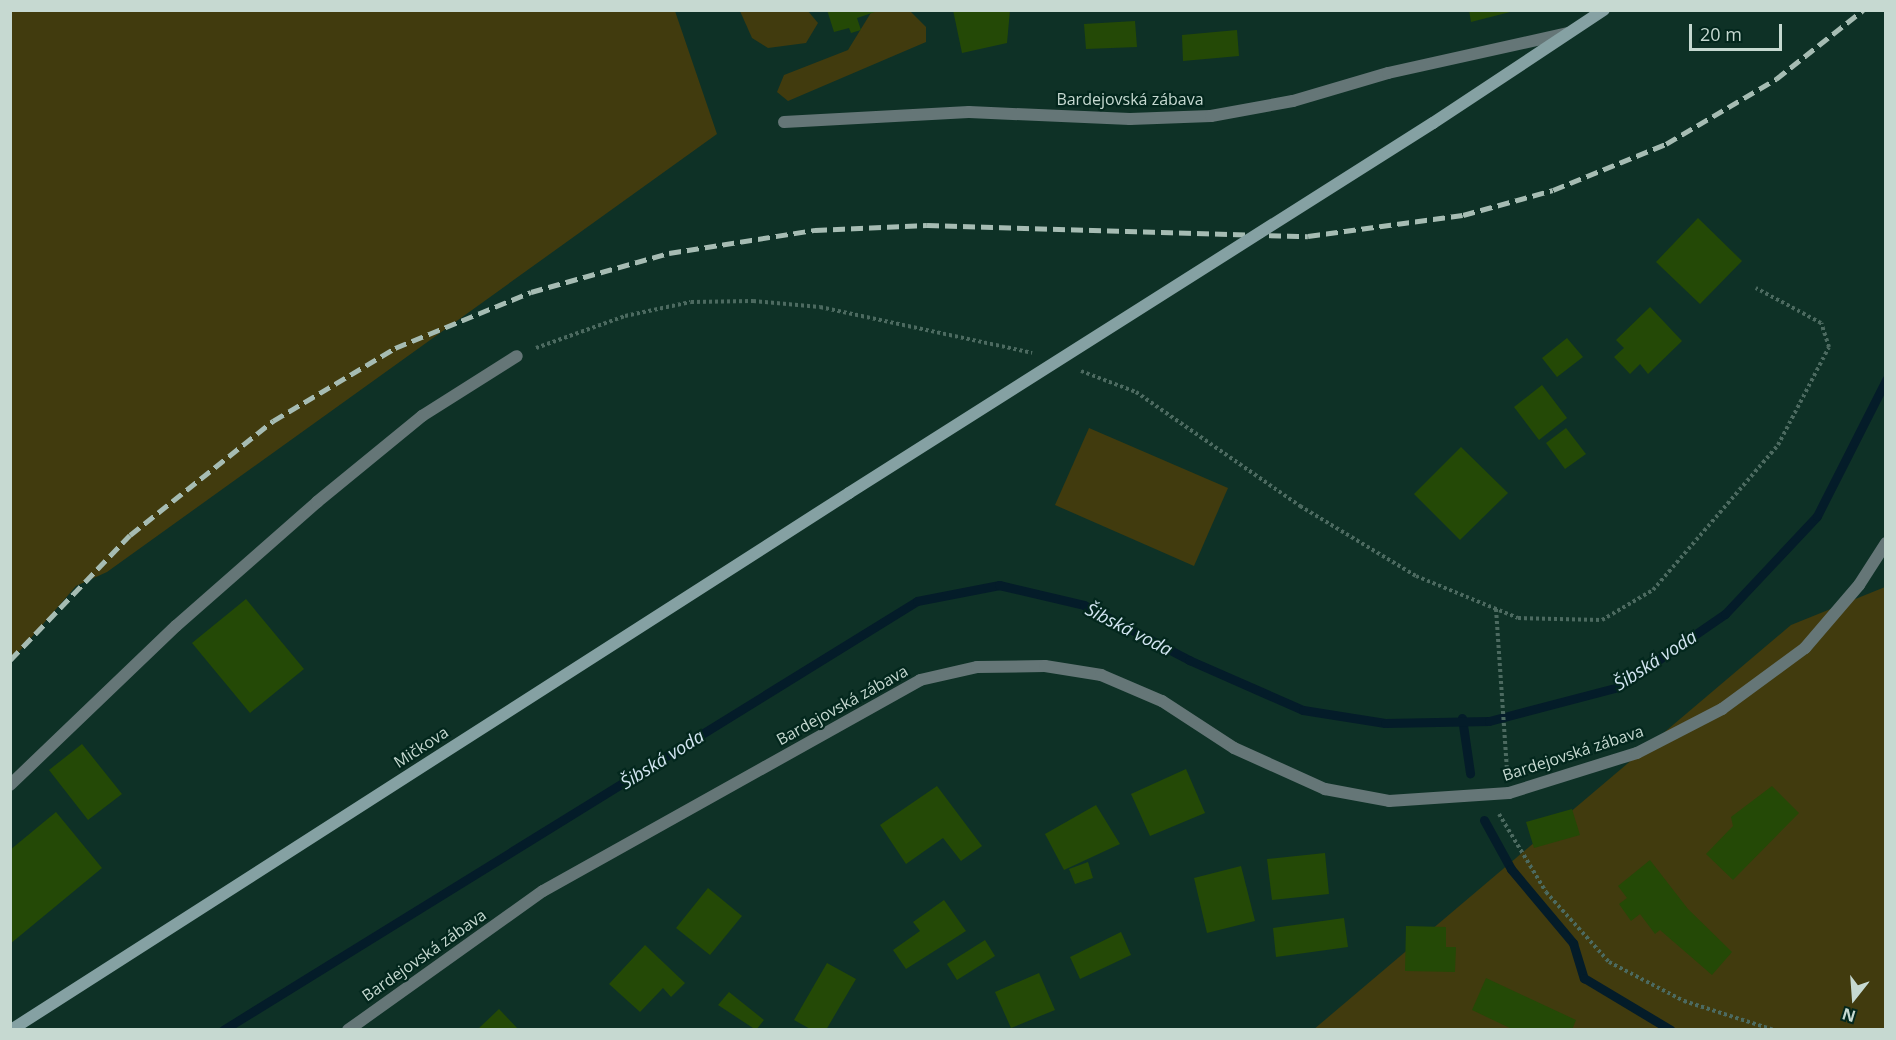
<!DOCTYPE html>
<html>
<head>
<meta charset="utf-8">
<style>
  body { margin:0 }
  #map { position:relative; width:1896px; height:1040px; overflow:hidden; background:#0e3126; font-family:"Open Sans",sans-serif }
  div>[style] { position:absolute }
  .green>* { inset:0; background:#413b0e }
  .stream>* { height:9px; margin:-4.5px; padding:0 4.5px; transform-origin:4.5px; border-radius:4.5px; background:#041c29 }
  .building>* { inset:0; background:#244906 }
  .path>* { height:4px; margin-top:-2px; transform-origin:0; background:repeating-linear-gradient(90deg,#4c6a60 0 3px,transparent 0 6px) }
  .street>* { height:12px; margin:-6px; padding:0 6px; transform-origin:6px; border-radius:6px; background:#657677 }
  .secondary>* { height:12px; margin:-6px; padding:0 6px; transform-origin:6px; border-radius:6px; background:#85a1a3 }
  .rail>* { height:4.5px; margin-top:-2.25px; transform-origin:0; background:repeating-linear-gradient(90deg,#a6bcb3 0 12px,transparent 0 18px) }
  .secondary-bridge>* { height:12px; margin:-6px; padding:0 6px; transform-origin:6px; border-radius:6px; background:#85a1a3 }
  span { translate:-50% -50%; white-space:nowrap; text-align:center; line-height:1.15; -webkit-text-stroke:4.5px #03271d; paint-order:stroke }
  .street-label { font-size:16px; color:#c6d9d1 }
  .water-label { font-size:18px; color:#d3e6f2; font-style:italic }
  .frame { position:absolute; inset:0; border:12px solid #c6d9d1; pointer-events:none }
  .north { position:absolute; left:1824px; top:968px; width:60px; height:60px; -webkit-text-stroke:4px #03271d; paint-order:stroke; rotate:197deg; font-size:16px; font-weight:700; line-height:24px; text-align:center; color:#c6d9d1 }
  .north::after { content:''; display:block; margin:auto; width:21px; height:27px; background:#c6d9d1; clip-path:polygon(50% 0,100% 100%,50% 72%,0 100%) }
  .scale { position:absolute; left:1689px; top:24px; width:93px; height:27px; box-sizing:border-box; border:3px solid #c6d9d1; border-top:0; padding-left:8px; font-size:18px; line-height:21px; white-space:nowrap; color:#c6d9d1; -webkit-text-stroke:4px #03271d; paint-order:stroke }
</style>
</head>
<body>
<div id="map">
  <div class="green">
    <div style="clip-path:polygon(11px 10px,675px 11px,717px 134px,107px 572px,76px 586px,11px 661px)"></div>
    <div style="clip-path:polygon(740px 11px,808px 11px,818px 23px,806px 43px,768px 48px,752px 38px)"></div>
    <div style="clip-path:polygon(872px 11px,910px 11px,926px 27px,926px 42px,788px 101px,777px 92px,784px 75px,848px 50px)"></div>
    <div style="clip-path:polygon(1089px 428px,1228px 488px,1194px 566px,1055px 505px)"></div>
    <div style="clip-path:polygon(1885px 587px,1885px 1029px,1313px 1030px,1791px 625px)"></div>
  </div>
  <div class="stream">
    <div style="left:1462px;top:718px;width:56px;rotate:81.7deg"></div>
    <div style="left:1484px;top:820px;width:56px;rotate:61.1deg"></div>
    <div style="left:1511px;top:869px;width:97px;rotate:50deg"></div>
    <div style="left:1573px;top:943px;width:37px;rotate:73deg"></div>
    <div style="left:1584px;top:978px;width:101px;rotate:30.9deg"></div>
    <div style="left:223px;top:1030px;width:816px;rotate:-31.72deg"></div>
    <div style="left:917px;top:601px;width:84px;rotate:-11deg"></div>
    <div style="left:999px;top:585px;width:87px;rotate:13.2deg"></div>
    <div style="left:1084px;top:605px;width:119px;rotate:27.6deg"></div>
    <div style="left:1189px;top:660px;width:124px;rotate:23.7deg"></div>
    <div style="left:1303px;top:710px;width:83px;rotate:9deg"></div>
    <div style="left:1385px;top:723px;width:104px;rotate:-1.1deg"></div>
    <div style="left:1489px;top:721px;width:134px;rotate:-14.7deg"></div>
    <div style="left:1619px;top:687px;width:129px;rotate:-34.6deg"></div>
    <div style="left:1725px;top:614px;width:134px;rotate:-46.8deg"></div>
    <div style="left:1817px;top:516px;width:153px;rotate:-63.1deg"></div>
  </div>
  <div class="building">
    <div style="clip-path:polygon(827px 10px,878px 10px,878px 11px,857px 18px,861px 30px,851px 33px,849px 28px,834px 32px)"></div>
    <div style="clip-path:polygon(953px 10px,1010px 10px,1007px 43px,962px 53px)"></div>
    <div style="clip-path:polygon(1469px 10px,1514px 10px,1514px 11px,1471px 22px)"></div>
    <div style="clip-path:polygon(1135px 21px,1137px 47px,1086px 49px,1084px 24px)"></div>
    <div style="clip-path:polygon(1237px 30px,1239px 56px,1183px 61px,1182px 35px)"></div>
    <div style="clip-path:polygon(1698px 218px,1742px 261px,1700px 304px,1656px 262px)"></div>
    <div style="clip-path:polygon(1650px 307px,1682px 341px,1648px 374px,1640px 364px,1630px 374px,1614px 357px,1624px 348px,1616px 340px)"></div>
    <div style="clip-path:polygon(1567px 338px,1583px 357px,1557px 377px,1542px 358px)"></div>
    <div style="clip-path:polygon(1542px 385px,1567px 418px,1539px 440px,1514px 407px)"></div>
    <div style="clip-path:polygon(1566px 428px,1586px 454px,1565px 469px,1546px 443px)"></div>
    <div style="clip-path:polygon(1461px 447px,1508px 493px,1460px 540px,1414px 494px)"></div>
    <div style="clip-path:polygon(246px 599px,304px 669px,250px 713px,192px 643px)"></div>
    <div style="clip-path:polygon(82px 744px,122px 794px,88px 820px,49px 770px)"></div>
    <div style="clip-path:polygon(1186px 769px,1205px 813px,1150px 836px,1131px 794px)"></div>
    <div style="clip-path:polygon(937px 786px,982px 846px,961px 861px,943px 838px,906px 864px,880px 825px)"></div>
    <div style="clip-path:polygon(1772px 786px,1799px 813px,1733px 880px,1706px 854px,1733px 826px,1731px 817px)"></div>
    <div style="clip-path:polygon(1096px 805px,1120px 844px,1064px 870px,1045px 834px)"></div>
    <div style="clip-path:polygon(1572px 809px,1580px 835px,1534px 848px,1526px 822px)"></div>
    <div style="clip-path:polygon(56px 812px,102px 868px,10px 944px,10px 850px)"></div>
    <div style="clip-path:polygon(1325px 853px,1329px 894px,1272px 900px,1267px 859px)"></div>
    <div style="clip-path:polygon(1650px 860px,1688px 909px,1732px 952px,1712px 975px,1660px 930px,1655px 934px,1640px 914px,1631px 921px,1619px 904px,1627px 898px,1618px 886px)"></div>
    <div style="clip-path:polygon(1088px 862px,1093px 878px,1075px 884px,1069px 869px)"></div>
    <div style="clip-path:polygon(1241px 866px,1255px 921px,1207px 933px,1194px 878px)"></div>
    <div style="clip-path:polygon(708px 888px,742px 916px,710px 955px,676px 928px)"></div>
    <div style="clip-path:polygon(944px 900px,966px 931px,906px 969px,893px 950px,920px 931px,913px 922px)"></div>
    <div style="clip-path:polygon(1344px 918px,1348px 947px,1276px 957px,1273px 928px)"></div>
    <div style="clip-path:polygon(1406px 926px,1446px 927px,1446px 947px,1456px 947px,1455px 972px,1405px 971px)"></div>
    <div style="clip-path:polygon(1121px 932px,1131px 955px,1080px 979px,1070px 957px)"></div>
    <div style="clip-path:polygon(985px 940px,995px 956px,957px 980px,947px 964px)"></div>
    <div style="clip-path:polygon(645px 945px,685px 983px,671px 997px,663px 988px,640px 1012px,609px 984px)"></div>
    <div style="clip-path:polygon(827px 963px,856px 979px,826px 1030px,812px 1030px,794px 1020px)"></div>
    <div style="clip-path:polygon(1039px 973px,1055px 1010px,1011px 1028px,995px 992px)"></div>
    <div style="clip-path:polygon(1486px 978px,1576px 1020px,1572px 1030px,1514px 1030px,1472px 1010px)"></div>
    <div style="clip-path:polygon(729px 992px,764px 1020px,756px 1030px,718px 1005px)"></div>
    <div style="clip-path:polygon(499px 1009px,519px 1030px,477px 1030px)"></div>
  </div>
  <div class="path">
    <div style="left:536px;top:348px;width:95px;rotate:-19.8deg"></div>
    <div style="left:625px;top:316px;width:67px;rotate:-12deg"></div>
    <div style="left:691px;top:302px;width:62px;rotate:-0.9deg"></div>
    <div style="left:753px;top:301px;width:67px;rotate:5.1deg"></div>
    <div style="left:820px;top:307px;width:217px;rotate:12.2deg"></div>
    <div style="left:1081px;top:371px;width:59px;rotate:20.9deg"></div>
    <div style="left:1136px;top:392px;width:200px;rotate:34.8deg"></div>
    <div style="left:1300px;top:506px;width:135px;rotate:31.1deg"></div>
    <div style="left:1416px;top:576px;width:110px;rotate:22.4deg"></div>
    <div style="left:1518px;top:618px;width:84px;rotate:1.4deg"></div>
    <div style="left:1602px;top:620px;width:59px;rotate:-30.5deg"></div>
    <div style="left:1653px;top:590px;width:191px;rotate:-49.2deg"></div>
    <div style="left:1778px;top:445px;width:110px;rotate:-62.5deg"></div>
    <div style="left:1829px;top:347px;width:25px;rotate:-108deg"></div>
    <div style="left:1821px;top:323px;width:74px;rotate:-151.7deg"></div>
    <div style="left:1496px;top:609px;width:162px;rotate:86.1deg"></div>
    <div style="left:1499px;top:814px;width:91px;rotate:58.9deg"></div>
    <div style="left:1546px;top:892px;width:94px;rotate:48deg"></div>
    <div style="left:1609px;top:962px;width:85px;rotate:27.5deg"></div>
    <div style="left:1684px;top:1001px;width:95px;rotate:17.9deg"></div>
  </div>
  <div class="street">
    <div style="left:784px;top:122px;width:185px;rotate:-3.1deg"></div>
    <div style="left:969px;top:112px;width:161px;rotate:2.5deg"></div>
    <div style="left:1130px;top:119px;width:81px;rotate:-2.1deg"></div>
    <div style="left:1211px;top:116px;width:83px;rotate:-10.4deg"></div>
    <div style="left:1293px;top:101px;width:99px;rotate:-16.4deg"></div>
    <div style="left:1388px;top:73px;width:184px;rotate:-12.5deg"></div>
    <div style="left:10px;top:785px;width:230px;rotate:-43.8deg"></div>
    <div style="left:176px;top:626px;width:188px;rotate:-41.3deg"></div>
    <div style="left:317px;top:502px;width:136px;rotate:-39.3deg"></div>
    <div style="left:422px;top:416px;width:112px;rotate:-32.3deg"></div>
    <div style="left:348px;top:1030px;width:239px;rotate:-35.5deg"></div>
    <div style="left:543px;top:891px;width:432px;rotate:-29.2deg"></div>
    <div style="left:920px;top:680px;width:58px;rotate:-12.8deg"></div>
    <div style="left:977px;top:667px;width:68px;rotate:-0.8deg"></div>
    <div style="left:1045px;top:666px;width:57px;rotate:9.1deg"></div>
    <div style="left:1101px;top:675px;width:66px;rotate:23.1deg"></div>
    <div style="left:1162px;top:701px;width:86px;rotate:33.1deg"></div>
    <div style="left:1234px;top:748px;width:100px;rotate:24.3deg"></div>
    <div style="left:1325px;top:789px;width:65px;rotate:10.6deg"></div>
    <div style="left:1389px;top:801px;width:120px;rotate:-3.8deg"></div>
    <div style="left:1509px;top:793px;width:134px;rotate:-17.4deg"></div>
    <div style="left:1637px;top:753px;width:96px;rotate:-27.4deg"></div>
    <div style="left:1722px;top:709px;width:103px;rotate:-36.3deg"></div>
    <div style="left:1805px;top:648px;width:83px;rotate:-49.4deg"></div>
    <div style="left:1859px;top:585px;width:50px;rotate:-57.3deg"></div>
  </div>
  <div class="secondary">
    <div style="left:1433px;top:123px;width:205px;rotate:-33.5deg"></div>
    <div style="left:11px;top:1030px;width:995px;rotate:-32.65deg"></div>
  </div>
  <div class="rail">
    <div style="left:10px;top:660px;width:173px;rotate:-46.2deg"></div>
    <div style="left:130px;top:535px;width:183px;rotate:-38.6deg"></div>
    <div style="left:273px;top:421px;width:142px;rotate:-30.9deg"></div>
    <div style="left:395px;top:348px;width:147px;rotate:-22.4deg"></div>
    <div style="left:531px;top:292px;width:143px;rotate:-15.8deg"></div>
    <div style="left:669px;top:253px;width:148px;rotate:-9deg"></div>
    <div style="left:815px;top:230px;width:112px;rotate:-2.6deg"></div>
    <div style="left:927px;top:225px;width:381px;rotate:1.7deg"></div>
    <div style="left:1308px;top:236px;width:156px;rotate:-7.7deg"></div>
    <div style="left:1463px;top:215px;width:93px;rotate:-15.5deg"></div>
    <div style="left:1553px;top:190px;width:122px;rotate:-22.2deg"></div>
    <div style="left:1666px;top:144px;width:128px;rotate:-30.6deg"></div>
    <div style="left:1776px;top:79px;width:111px;rotate:-38.4deg"></div>
  </div>
  <div class="secondary-bridge">
    <div style="left:849px;top:493px;width:691px;rotate:-32.36deg"></div>
  </div>
  <div class="street-label">
    <span style="left:1130px;top:99px">Bardejovská zábava</span>
    <span style="left:842px;top:705px;rotate:-29deg">Bardejovská zábava</span>
    <span style="left:421px;top:747px;rotate:-33deg">Mičkova</span>
    <span style="left:1573px;top:753px;rotate:-18deg">Bardejovská zábava</span>
    <span style="left:424px;top:955px;rotate:-35deg">Bardejovská zábava</span>
  </div>
  <div class="water-label">
    <span style="left:1129px;top:629px;rotate:27deg">Šibská voda</span>
    <span style="left:1655px;top:660px;rotate:-33deg">Šibská voda</span>
    <span style="left:662px;top:759px;rotate:-32deg">Šibská voda</span>
  </div>
  <div class="frame"></div>
  <div class="north">N</div>
  <div class="scale">20 m</div>
</div>
</body>
</html>
